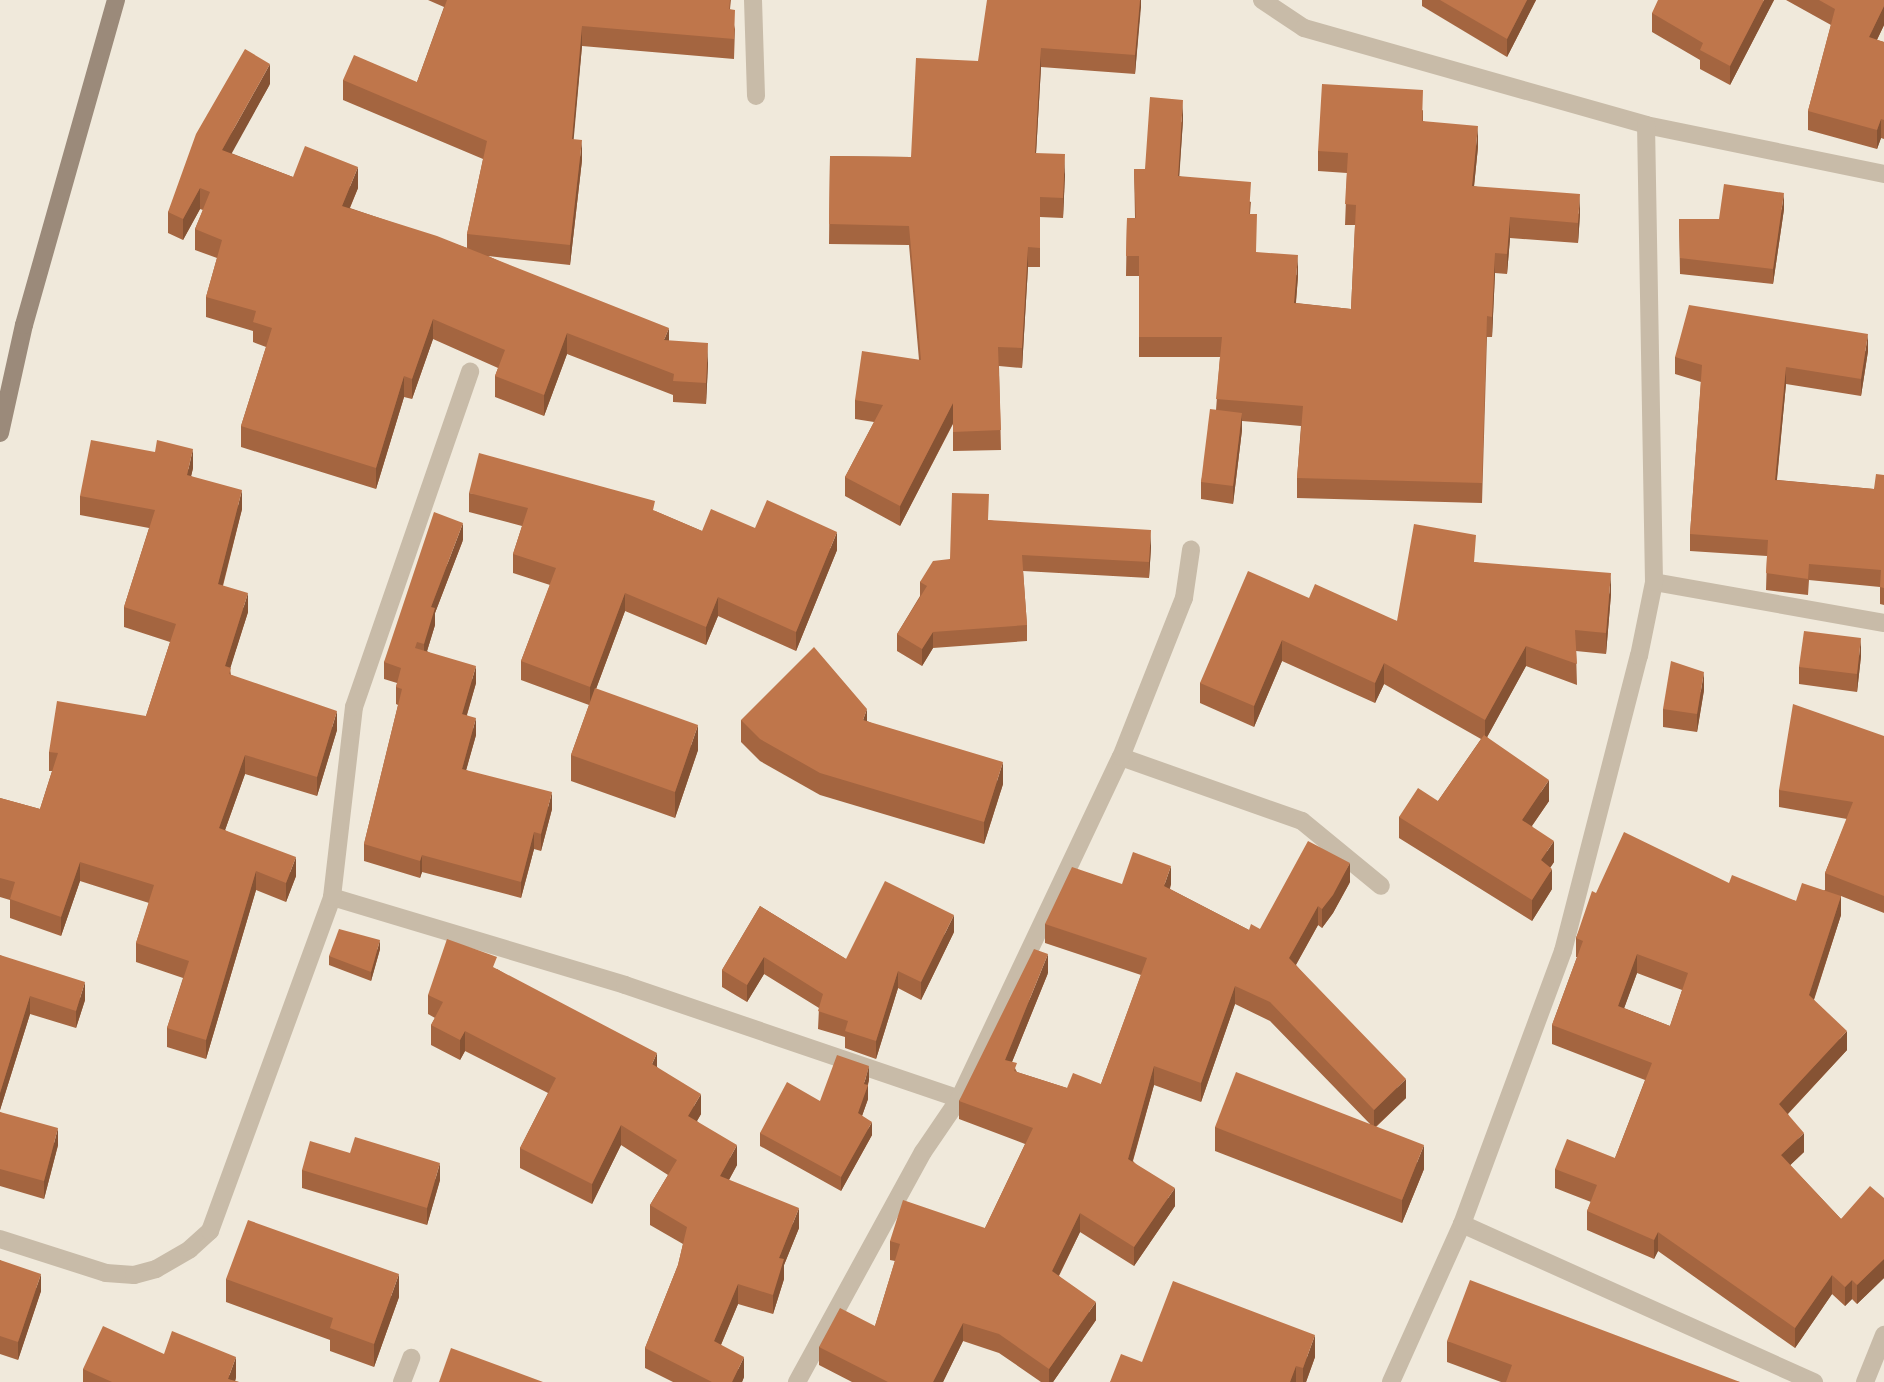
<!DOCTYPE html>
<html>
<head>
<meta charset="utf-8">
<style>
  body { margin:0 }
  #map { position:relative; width:1884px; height:1382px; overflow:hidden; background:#f0e9db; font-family:"PT Sans Narrow",sans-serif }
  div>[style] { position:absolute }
  .street>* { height:18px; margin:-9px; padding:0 9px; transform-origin:9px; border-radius:9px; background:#c8bba8 }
  .secondary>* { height:18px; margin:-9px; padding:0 9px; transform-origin:9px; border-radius:9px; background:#9b8a7a }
  .wall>* { inset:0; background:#a46540 }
  .shaded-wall>* { inset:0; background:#865334 }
  .building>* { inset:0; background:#bf764b }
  span { translate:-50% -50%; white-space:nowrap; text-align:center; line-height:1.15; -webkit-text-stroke:6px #f8f3e8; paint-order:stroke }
</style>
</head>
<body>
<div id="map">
  <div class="street">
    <div style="left:753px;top:0;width:96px;rotate:88.2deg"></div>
    <div style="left:1262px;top:0;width:50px;rotate:33.7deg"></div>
    <div style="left:1304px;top:28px;width:355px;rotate:15.8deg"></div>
    <div style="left:1646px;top:125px;width:243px;rotate:11.6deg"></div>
    <div style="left:1654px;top:582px;width:234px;rotate:10.1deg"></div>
    <div style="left:1121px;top:757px;width:192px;rotate:19.5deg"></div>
    <div style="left:1302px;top:821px;width:102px;rotate:39.4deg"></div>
    <div style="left:332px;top:897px;width:306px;rotate:16.7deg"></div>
    <div style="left:625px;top:985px;width:353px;rotate:18.8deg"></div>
    <div style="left:1462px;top:1224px;width:386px;rotate:24.2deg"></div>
    <div style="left:0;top:1239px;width:111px;rotate:17.8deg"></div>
    <div style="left:106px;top:1273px;width:28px;rotate:4deg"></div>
    <div style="left:134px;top:1275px;width:23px;rotate:-15deg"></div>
    <div style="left:156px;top:1269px;width:39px;rotate:-30deg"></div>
    <div style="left:190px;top:1249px;width:27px;rotate:-42deg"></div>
    <div style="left:210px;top:1231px;width:356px;rotate:-69.9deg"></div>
    <div style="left:332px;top:897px;width:191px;rotate:-83.4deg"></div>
    <div style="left:354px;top:707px;width:355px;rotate:-70.9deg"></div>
    <div style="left:402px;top:1382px;width:26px;rotate:-69deg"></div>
    <div style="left:797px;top:1382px;width:262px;rotate:-61.3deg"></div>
    <div style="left:923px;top:1152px;width:64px;rotate:-55.8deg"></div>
    <div style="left:959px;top:1099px;width:378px;rotate:-64.7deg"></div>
    <div style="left:1121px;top:757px;width:171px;rotate:-68.4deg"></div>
    <div style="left:1184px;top:598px;width:49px;rotate:-81.7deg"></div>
    <div style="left:1391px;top:1382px;width:173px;rotate:-65.8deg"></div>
    <div style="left:1462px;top:1224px;width:291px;rotate:-69.7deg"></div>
    <div style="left:1563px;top:951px;width:305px;rotate:-75.6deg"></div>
    <div style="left:1639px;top:656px;width:76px;rotate:-78.5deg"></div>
    <div style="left:1654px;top:582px;width:457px;rotate:-91deg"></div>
    <div style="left:1865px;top:1382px;width:51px;rotate:-68deg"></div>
  </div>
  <div class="secondary">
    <div style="left:0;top:433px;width:111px;rotate:-77.5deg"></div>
    <div style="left:24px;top:325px;width:338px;rotate:-74.2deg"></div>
  </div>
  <div class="wall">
    <div style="clip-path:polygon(428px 0,731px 0,730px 9px,735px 29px,734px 59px,582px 46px,573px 139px,582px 160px,570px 265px,488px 256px,669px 341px,708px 364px,706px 404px,673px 402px,673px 395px,567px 354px,544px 416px,495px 397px,495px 376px,498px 368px,433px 339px,412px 399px,404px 397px,376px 489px,241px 447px,241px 426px,266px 347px,253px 342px,253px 331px,206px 317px,206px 297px,217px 258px,195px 250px,195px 229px,203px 210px,200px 209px,183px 240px,168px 233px,168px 212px,270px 84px,231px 153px,293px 177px,358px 188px,350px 208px,467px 248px,467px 234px,483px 159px,343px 100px,343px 80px,417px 82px,444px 7px)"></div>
    <div style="clip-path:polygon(1141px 0,1135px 74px,1041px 67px,1036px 153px,1065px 174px,1063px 218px,1040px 217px,1040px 267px,1028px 267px,1022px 368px,999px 366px,1001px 450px,953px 451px,953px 424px,900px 526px,845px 496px,845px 477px,874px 422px,855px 419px,855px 400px,919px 360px,909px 245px,829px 244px,830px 156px,911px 157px,978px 61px)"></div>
    <div style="clip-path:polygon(1422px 0,1536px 0,1507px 57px,1422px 6px)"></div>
    <div style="clip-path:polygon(1774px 0,1730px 85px,1700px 69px,1700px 60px,1652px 32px,1652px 13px)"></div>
    <div style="clip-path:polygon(1786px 0,1884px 0,1884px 25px,1877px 40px,1884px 42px,1884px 139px,1881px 138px,1877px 149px,1808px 130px,1808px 111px,1831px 25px)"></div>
    <div style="clip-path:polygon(1423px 110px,1423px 121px,1478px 147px,1474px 186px,1580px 214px,1578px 243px,1510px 238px,1507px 274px,1495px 273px,1492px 337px,1487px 337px,1482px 503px,1297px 498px,1297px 478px,1301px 426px,1242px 421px,1242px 430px,1233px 504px,1201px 499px,1201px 482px,1216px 410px,1220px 357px,1139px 357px,1139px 276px,1126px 276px,1127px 218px,1135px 218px,1134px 169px,1145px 169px,1183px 120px,1179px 176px,1251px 202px,1250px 214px,1256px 252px,1298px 276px,1296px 303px,1351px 309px,1355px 225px,1345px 225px,1347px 173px,1318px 171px,1318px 151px)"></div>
    <div style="clip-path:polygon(1784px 209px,1773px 284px,1680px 274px,1679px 219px,1719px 219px)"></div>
    <div style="clip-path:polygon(1868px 351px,1861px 396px,1786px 384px,1777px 480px,1874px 489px,1884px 475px,1884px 605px,1880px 604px,1880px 587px,1809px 580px,1808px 595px,1766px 590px,1767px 556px,1690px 551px,1690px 534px,1701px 382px,1675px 374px,1675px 357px)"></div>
    <div style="clip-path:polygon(193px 468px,191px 476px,242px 509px,223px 586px,248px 612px,230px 668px,231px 675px,337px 730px,317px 796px,245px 774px,225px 830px,296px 876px,286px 902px,256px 890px,206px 1059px,167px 1047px,167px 1028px,183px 978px,136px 962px,136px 943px,149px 903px,80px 881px,61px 936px,10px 918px,10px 900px,0 897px,0 798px,40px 809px,52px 771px,49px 771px,49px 752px,146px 716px,170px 642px,124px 627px,124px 607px,149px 528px,80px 515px,80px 496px)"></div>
    <div style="clip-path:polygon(469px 493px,655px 511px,702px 531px,755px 528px,837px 550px,796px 651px,718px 616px,706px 645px,625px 611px,596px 689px,698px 750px,675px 818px,571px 781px,571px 755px,589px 705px,521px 680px,521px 661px,550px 585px,513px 573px,513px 554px,522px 526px,469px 512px)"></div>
    <div style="clip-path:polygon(988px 520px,1151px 547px,1149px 578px,1023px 571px,1027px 625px,1027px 641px,933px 648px,922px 666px,897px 651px,897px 634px,920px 596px,920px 582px,950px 559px)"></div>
    <div style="clip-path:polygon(463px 540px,435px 613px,435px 625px,427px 651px,476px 683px,467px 715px,476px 735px,466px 770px,552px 809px,541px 851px,534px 849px,521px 898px,422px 872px,420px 878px,364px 861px,364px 844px,398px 705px,396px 704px,396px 687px,397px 683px,384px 679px,384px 662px)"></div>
    <div style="clip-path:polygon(1475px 562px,1611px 594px,1606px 654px,1576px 651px,1577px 685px,1526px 666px,1487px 737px,1549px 801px,1532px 826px,1554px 862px,1550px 868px,1552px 889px,1532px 921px,1399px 838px,1399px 817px,1438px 801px,1481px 739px,1384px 684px,1375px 703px,1282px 661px,1254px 727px,1200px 703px,1200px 683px,1309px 598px,1397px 621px)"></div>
    <div style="clip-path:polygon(1861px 656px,1857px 692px,1799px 684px,1799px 667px)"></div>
    <div style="clip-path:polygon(1704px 690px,1697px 732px,1663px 727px,1663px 709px)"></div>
    <div style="clip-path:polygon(741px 720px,867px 721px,1003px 784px,984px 844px,820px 795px,760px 761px,741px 742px)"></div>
    <div style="clip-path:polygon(evenodd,1884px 736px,1884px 913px,1841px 896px,1841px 915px,1814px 1000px,1847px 1050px,1788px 1114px,1804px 1152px,1790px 1165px,1841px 1219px,1884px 1198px,1884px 1278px,1857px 1304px,1852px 1299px,1845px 1306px,1832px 1294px,1795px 1348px,1658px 1251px,1654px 1259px,1587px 1230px,1587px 1211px,1591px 1202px,1555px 1188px,1555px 1169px,1615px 1158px,1645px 1080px,1552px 1044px,1552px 1025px,1577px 957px,1576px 957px,1576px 938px,1596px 893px,1729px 883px,1796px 901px,1825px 890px,1825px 873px,1847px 819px,1779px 807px,1779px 790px,1884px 736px,1637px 973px,1682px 990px,1670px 1026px,1624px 1008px,1637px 973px)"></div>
    <div style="clip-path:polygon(1350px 882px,1333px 913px,1322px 928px,1318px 925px,1296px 965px,1406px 1098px,1376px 1127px,1424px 1169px,1402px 1223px,1215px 1151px,1215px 1127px,1370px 1124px,1270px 1021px,1235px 1004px,1201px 1102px,1154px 1085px,1133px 1161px,1175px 1206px,1134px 1266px,1080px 1232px,1059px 1276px,1096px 1320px,1053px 1382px,1041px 1382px,999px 1353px,963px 1341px,943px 1382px,852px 1382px,819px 1365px,819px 1347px,875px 1326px,895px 1261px,890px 1260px,890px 1241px,985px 1228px,1025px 1144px,959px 1119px,959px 1101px,1048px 973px,1012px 1062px,1017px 1072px,1067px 1088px,1101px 1084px,1141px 975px,1045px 943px,1045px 924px,1122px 884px,1171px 884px,1170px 889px,1249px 930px,1260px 929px)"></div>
    <div style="clip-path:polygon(760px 906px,846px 959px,954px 932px,921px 1000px,898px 988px,876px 1059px,845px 1048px,845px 1037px,818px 1029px,819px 1008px,764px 974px,747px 1002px,722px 987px,722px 970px)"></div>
    <div style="clip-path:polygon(380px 949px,371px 981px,329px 965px,329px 956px)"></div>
    <div style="clip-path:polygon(0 955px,85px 1000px,76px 1028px,30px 1014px,0 1110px)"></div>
    <div style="clip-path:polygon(497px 969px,657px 1067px,701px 1114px,697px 1121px,737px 1165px,729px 1180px,799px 1228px,784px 1265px,784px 1279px,773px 1314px,738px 1304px,721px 1345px,744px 1377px,742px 1382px,673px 1382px,645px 1368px,645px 1348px,678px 1265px,683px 1244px,650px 1225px,650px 1205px,668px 1175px,621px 1145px,592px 1204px,520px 1168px,520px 1148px,548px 1093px,465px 1051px,460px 1060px,431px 1045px,431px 1025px,435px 1018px,428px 1014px,428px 995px)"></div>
    <div style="clip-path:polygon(869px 1080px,868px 1085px,868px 1099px,862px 1116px,872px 1135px,841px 1191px,760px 1146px,760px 1133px,820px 1101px)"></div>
    <div style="clip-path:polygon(0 1112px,58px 1145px,44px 1199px,0 1186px)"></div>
    <div style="clip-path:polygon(350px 1153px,440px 1180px,427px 1225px,302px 1188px,302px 1170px)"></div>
    <div style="clip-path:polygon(0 1260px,41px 1291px,18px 1360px,0 1354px)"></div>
    <div style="clip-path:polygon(226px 1279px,399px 1297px,374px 1367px,330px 1351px,330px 1340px,226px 1302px)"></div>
    <div style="clip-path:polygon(1447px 1341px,1740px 1382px,1501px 1382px,1447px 1362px)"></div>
    <div style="clip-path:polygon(164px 1354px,236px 1377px,235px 1381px,239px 1382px,83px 1382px,83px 1369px)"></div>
    <div style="clip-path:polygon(1315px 1357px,1306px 1382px,1110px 1382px,1142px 1362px)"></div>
  </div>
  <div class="shaded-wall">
    <div style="clip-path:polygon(1140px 0,1141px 0,1141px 7px,1135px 74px,1135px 55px)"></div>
    <div style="clip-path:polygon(1527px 0,1536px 0,1507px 57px,1507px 39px)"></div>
    <div style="clip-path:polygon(1764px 0,1774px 0,1730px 85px,1730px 66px)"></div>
    <div style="clip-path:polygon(1884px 6px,1884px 25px,1869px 56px,1869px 37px)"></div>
    <div style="clip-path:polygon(582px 26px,582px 46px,572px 158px,572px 139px)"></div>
    <div style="clip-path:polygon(1041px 48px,1041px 67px,1035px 172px,1035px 153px)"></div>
    <div style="clip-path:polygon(270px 64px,270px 84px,222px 171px,222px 150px)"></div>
    <div style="clip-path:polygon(1183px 100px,1183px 120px,1178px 196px,1178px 176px)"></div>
    <div style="clip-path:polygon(1881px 119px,1881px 138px,1877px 149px,1877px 130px)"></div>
    <div style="clip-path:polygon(1478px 126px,1478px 147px,1472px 206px,1472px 186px)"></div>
    <div style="clip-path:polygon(582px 140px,582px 160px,570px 265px,570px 245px)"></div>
    <div style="clip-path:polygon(1065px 154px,1065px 174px,1063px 218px,1063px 198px)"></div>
    <div style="clip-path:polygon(358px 167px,358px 188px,342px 226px,342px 206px)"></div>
    <div style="clip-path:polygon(200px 188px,200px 209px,183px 240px,183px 219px)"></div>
    <div style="clip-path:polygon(1784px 193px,1784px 209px,1773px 284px,1773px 269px)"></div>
    <div style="clip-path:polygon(1580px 194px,1580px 214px,1578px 243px,1578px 223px)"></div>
    <div style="clip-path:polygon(1510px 217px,1510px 238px,1507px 274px,1507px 254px)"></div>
    <div style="clip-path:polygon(1028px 247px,1028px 267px,1022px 368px,1022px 348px)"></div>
    <div style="clip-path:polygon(1495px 253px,1495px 273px,1492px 337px,1492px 317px)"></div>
    <div style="clip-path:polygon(1298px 255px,1298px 276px,1294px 324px,1294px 303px)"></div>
    <div style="clip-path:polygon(433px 319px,433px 339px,412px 399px,412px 379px)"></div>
    <div style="clip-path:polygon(669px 328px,669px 348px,664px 340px)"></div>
    <div style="clip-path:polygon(567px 333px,567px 354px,544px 416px,544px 395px)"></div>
    <div style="clip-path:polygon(1868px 334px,1868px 351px,1861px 396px,1861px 379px)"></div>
    <div style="clip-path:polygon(708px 343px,708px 364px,706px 404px,706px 383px)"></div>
    <div style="clip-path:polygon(1786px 367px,1786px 384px,1775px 497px,1775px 480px)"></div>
    <div style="clip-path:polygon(404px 376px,404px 397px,376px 489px,376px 468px)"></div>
    <div style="clip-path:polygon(953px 403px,953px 423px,900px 526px,900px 506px)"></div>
    <div style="clip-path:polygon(1242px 413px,1242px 430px,1233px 504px,1233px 486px)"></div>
    <div style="clip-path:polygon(193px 449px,193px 468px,187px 494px,187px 475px)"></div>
    <div style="clip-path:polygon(242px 490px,242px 509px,218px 603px,218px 584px)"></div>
    <div style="clip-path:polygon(463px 523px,463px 540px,435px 613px,435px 625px,424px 661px,424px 644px,431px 607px)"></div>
    <div style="clip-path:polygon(1151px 530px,1151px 547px,1149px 578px,1149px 562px)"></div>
    <div style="clip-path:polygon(837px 532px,837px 550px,796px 651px,796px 632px)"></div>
    <div style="clip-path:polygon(1611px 573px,1611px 594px,1606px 654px,1606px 633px)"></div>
    <div style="clip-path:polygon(248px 593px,248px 612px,225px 685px,225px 666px)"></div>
    <div style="clip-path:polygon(625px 593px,625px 611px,590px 705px,590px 687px)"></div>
    <div style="clip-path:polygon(718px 597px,718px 616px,706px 645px,706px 627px)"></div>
    <div style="clip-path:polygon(933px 632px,933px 648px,922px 666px,922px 649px)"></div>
    <div style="clip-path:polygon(1861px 638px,1861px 656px,1857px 692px,1857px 674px)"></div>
    <div style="clip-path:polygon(1282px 640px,1282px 661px,1254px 727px,1254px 706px)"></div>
    <div style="clip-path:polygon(1526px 646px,1526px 666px,1485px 741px,1485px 720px)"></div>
    <div style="clip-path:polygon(1384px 663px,1384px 684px,1375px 703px,1375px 683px)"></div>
    <div style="clip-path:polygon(476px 666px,476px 683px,462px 731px,462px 714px)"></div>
    <div style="clip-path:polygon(1704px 672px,1704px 690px,1697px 732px,1697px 714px)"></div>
    <div style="clip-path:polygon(867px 709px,867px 731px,863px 720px)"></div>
    <div style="clip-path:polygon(337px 711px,337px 730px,317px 796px,317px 777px)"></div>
    <div style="clip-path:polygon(476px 718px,476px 735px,462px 785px,462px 769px)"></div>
    <div style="clip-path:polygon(698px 725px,698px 750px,675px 818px,675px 792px)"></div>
    <div style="clip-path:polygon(245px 755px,245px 774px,219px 847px,219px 828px)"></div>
    <div style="clip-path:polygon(1003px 762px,1003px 784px,984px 844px,984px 822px)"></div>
    <div style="clip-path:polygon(1549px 780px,1549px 801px,1522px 840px,1522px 820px)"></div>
    <div style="clip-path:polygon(552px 792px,552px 809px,541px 851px,541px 834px)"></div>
    <div style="clip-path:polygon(534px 832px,534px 849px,521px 898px,521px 882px)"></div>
    <div style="clip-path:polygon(1554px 841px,1554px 862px,1541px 881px,1541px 860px)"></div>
    <div style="clip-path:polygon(422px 855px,422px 872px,420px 878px,420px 861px)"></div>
    <div style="clip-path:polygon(296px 857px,296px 876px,286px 902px,286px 883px)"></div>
    <div style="clip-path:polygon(80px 862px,80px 881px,61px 936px,61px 917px)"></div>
    <div style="clip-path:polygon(1350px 863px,1350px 882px,1333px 913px,1322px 928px,1322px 909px)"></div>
    <div style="clip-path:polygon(1171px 866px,1171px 884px,1164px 905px,1164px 886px)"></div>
    <div style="clip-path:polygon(1552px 869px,1552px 889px,1532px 921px,1532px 900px)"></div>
    <div style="clip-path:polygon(256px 871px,256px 890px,206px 1059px,206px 1040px)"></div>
    <div style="clip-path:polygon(1841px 896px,1841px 915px,1809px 1014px,1809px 995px)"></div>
    <div style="clip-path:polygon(1318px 906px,1318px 925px,1289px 977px,1289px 958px)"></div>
    <div style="clip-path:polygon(954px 915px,954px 932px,921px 1000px,921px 982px)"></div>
    <div style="clip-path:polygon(380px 940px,380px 949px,371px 981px,371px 972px)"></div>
    <div style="clip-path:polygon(1048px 954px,1048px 973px,1005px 1079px,1005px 1060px)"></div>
    <div style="clip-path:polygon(1637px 954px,1637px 973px,1618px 1025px,1618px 1006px)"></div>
    <div style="clip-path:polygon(764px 957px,764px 974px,747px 1002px,747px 985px)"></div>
    <div style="clip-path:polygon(898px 971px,898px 988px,876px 1059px,876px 1041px)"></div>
    <div style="clip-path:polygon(85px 982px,85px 1000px,76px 1028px,76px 1011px)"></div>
    <div style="clip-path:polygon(1235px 986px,1235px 1004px,1201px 1102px,1201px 1083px)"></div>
    <div style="clip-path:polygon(30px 996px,30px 1014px,0 1110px,0 1093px)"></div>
    <div style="clip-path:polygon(465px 1031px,465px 1051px,460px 1060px,460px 1040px)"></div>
    <div style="clip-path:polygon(1847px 1031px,1847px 1050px,1779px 1123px,1779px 1104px)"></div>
    <div style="clip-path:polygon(657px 1053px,657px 1073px,652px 1064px)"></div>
    <div style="clip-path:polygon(869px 1066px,869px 1080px,864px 1096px,868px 1085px,868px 1099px,858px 1127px,858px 1113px,864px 1084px)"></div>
    <div style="clip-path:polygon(1154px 1066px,1154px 1085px,1128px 1177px,1128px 1159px)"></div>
    <div style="clip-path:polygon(1406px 1079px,1406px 1098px,1374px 1128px,1374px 1110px)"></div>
    <div style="clip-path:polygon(701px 1094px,701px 1114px,688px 1136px,688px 1116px)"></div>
    <div style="clip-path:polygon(872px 1122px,872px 1135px,841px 1191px,841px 1177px)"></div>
    <div style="clip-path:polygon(621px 1125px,621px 1145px,592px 1204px,592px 1184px)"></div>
    <div style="clip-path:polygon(58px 1128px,58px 1145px,44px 1199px,44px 1181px)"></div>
    <div style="clip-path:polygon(1804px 1133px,1804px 1152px,1781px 1174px,1781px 1155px)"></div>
    <div style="clip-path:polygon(737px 1145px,737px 1165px,720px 1196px,720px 1176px)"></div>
    <div style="clip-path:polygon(1424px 1145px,1424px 1169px,1402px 1223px,1402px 1200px)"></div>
    <div style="clip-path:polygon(440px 1163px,440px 1180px,427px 1225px,427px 1208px)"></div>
    <div style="clip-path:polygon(1175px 1188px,1175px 1206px,1134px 1266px,1134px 1247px)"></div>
    <div style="clip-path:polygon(799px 1208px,799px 1228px,784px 1265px,784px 1279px,773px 1314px,773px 1295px,779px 1258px)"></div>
    <div style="clip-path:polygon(1080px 1213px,1080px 1232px,1052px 1289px,1052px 1271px)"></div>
    <div style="clip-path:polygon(1658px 1232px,1658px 1251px,1654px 1259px,1654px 1240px)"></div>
    <div style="clip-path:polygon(1884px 1259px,1884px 1278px,1857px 1304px,1857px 1285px)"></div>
    <div style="clip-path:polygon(41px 1274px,41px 1291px,18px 1360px,18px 1342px)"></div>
    <div style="clip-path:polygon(399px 1274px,399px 1297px,374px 1367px,374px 1344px)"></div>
    <div style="clip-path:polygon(1832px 1275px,1832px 1294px,1795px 1348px,1795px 1328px)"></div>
    <div style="clip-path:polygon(1852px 1280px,1852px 1299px,1845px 1306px,1845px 1287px)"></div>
    <div style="clip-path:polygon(738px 1284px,738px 1304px,714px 1361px,714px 1341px)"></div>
    <div style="clip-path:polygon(1096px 1302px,1096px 1320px,1053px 1382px,1049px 1382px,1049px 1369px)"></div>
    <div style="clip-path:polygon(963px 1323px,963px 1341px,943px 1382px,933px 1382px)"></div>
    <div style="clip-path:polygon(1315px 1335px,1315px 1357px,1306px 1382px,1303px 1382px,1303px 1368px)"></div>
    <div style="clip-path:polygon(236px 1357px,236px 1377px,235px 1382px,228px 1379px)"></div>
    <div style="clip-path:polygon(744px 1357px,744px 1377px,742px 1382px,732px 1382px)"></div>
    <div style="clip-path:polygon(1296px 1366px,1296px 1382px,1290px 1382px)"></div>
  </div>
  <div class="building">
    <div style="clip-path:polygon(447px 0,730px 0,729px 9px,735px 10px,734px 39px,582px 26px,572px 139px,582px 140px,570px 245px,467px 234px,487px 141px,343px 80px,354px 55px,417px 82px)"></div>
    <div style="clip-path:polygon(987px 0,1140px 0,1135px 55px,1041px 48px,1035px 153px,1065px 154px,1063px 198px,1040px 197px,1040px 248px,1028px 247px,1022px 348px,998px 347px,1001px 430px,953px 432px,953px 403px,900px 506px,845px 477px,883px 405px,855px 400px,862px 351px,921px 360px,909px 226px,829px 224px,830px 156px,911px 157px,916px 58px,978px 61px)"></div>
    <div style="clip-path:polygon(1440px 0,1527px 0,1507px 39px)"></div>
    <div style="clip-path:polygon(1658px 0,1764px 0,1730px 66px,1700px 50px,1703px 43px,1652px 13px)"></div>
    <div style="clip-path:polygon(1819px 0,1884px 0,1884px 6px,1869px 37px,1884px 42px,1884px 120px,1881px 119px,1877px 130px,1808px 111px,1835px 9px)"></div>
    <div style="clip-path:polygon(245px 49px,270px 64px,222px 150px,293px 177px,305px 146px,358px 167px,342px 206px,437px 236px,669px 328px,664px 340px,708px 343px,706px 383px,673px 381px,674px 374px,567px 333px,544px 395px,495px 376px,505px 350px,433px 319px,412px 379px,404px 376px,376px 468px,241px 426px,272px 328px,253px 322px,256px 311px,206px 297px,222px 240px,195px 229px,210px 192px,200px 188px,183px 219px,168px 212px,196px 134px)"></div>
    <div style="clip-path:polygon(1322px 84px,1423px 90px,1422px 121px,1478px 126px,1472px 186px,1580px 194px,1578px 223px,1510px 217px,1507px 254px,1495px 253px,1492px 317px,1487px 316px,1482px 483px,1297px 478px,1303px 406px,1216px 399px,1222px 337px,1139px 337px,1139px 256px,1126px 256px,1127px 218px,1136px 218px,1134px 169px,1145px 169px,1150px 97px,1183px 100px,1178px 176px,1251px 182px,1249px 214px,1257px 214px,1256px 252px,1298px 255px,1294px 303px,1351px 309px,1356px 205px,1345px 204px,1348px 153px,1318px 151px)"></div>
    <div style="clip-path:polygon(1724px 184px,1784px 193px,1773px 269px,1680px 258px,1679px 219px,1719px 219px)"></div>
    <div style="clip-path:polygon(1689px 305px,1868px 334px,1861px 379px,1786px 367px,1775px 480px,1874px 489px,1876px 474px,1884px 475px,1884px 588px,1880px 587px,1881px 570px,1809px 564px,1808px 579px,1766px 573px,1768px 540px,1690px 534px,1702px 365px,1675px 357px)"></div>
    <div style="clip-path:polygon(1210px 409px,1242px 413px,1233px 486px,1201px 482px)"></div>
    <div style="clip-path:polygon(91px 440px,155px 452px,157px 440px,193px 449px,187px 475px,242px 490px,218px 584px,248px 593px,225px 666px,231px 668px,229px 674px,337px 711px,317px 777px,245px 755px,219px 828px,296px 857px,286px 883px,256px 871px,206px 1040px,167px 1028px,189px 961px,136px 943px,154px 885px,80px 862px,61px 917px,10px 899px,15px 882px,0 878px,0 798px,40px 809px,58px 753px,49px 752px,57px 701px,146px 716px,176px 624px,124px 607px,155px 510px,80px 496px)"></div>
    <div style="clip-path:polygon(479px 453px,655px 501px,653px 510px,702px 531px,711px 509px,755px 528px,767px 500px,837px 532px,796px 632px,718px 597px,706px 627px,625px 593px,590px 687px,521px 661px,556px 568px,513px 554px,528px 508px,469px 493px)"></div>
    <div style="clip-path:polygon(952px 493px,989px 494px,988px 520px,1151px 530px,1149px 562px,1022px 555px,1027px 625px,933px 632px,922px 649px,897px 634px,927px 586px,920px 582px,933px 561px,950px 559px)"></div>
    <div style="clip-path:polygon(434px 512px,463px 523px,431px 607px,435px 608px,424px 644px,417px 642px,415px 648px,476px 666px,462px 714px,476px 718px,462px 769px,552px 792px,541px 834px,534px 832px,521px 882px,422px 855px,420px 861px,364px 844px,402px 689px,396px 687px,401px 668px,384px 662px)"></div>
    <div style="clip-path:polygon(1414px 524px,1476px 535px,1474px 562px,1611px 573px,1606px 633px,1575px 630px,1577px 664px,1526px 646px,1485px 720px,1384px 663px,1375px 683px,1282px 640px,1254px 706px,1200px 683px,1248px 571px,1309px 598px,1315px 584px,1397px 621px)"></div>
    <div style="clip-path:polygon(1804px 631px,1861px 638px,1857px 674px,1799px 667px)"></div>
    <div style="clip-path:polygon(814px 647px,867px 709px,863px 720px,1003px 762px,984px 822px,820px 773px,760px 739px,741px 720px)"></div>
    <div style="clip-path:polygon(1671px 661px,1704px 672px,1697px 714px,1663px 709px)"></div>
    <div style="clip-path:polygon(595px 688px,698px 725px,675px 792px,571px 755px)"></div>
    <div style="clip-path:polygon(1793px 704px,1884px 736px,1884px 896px,1825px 873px,1853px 802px,1779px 790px)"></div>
    <div style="clip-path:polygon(1484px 735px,1549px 780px,1522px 820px,1554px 841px,1541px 860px,1552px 869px,1532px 900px,1399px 817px,1418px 788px,1438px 801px)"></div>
    <div style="clip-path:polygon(evenodd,1624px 832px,1729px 883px,1732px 875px,1796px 901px,1802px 883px,1841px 896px,1809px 995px,1847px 1031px,1779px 1104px,1804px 1133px,1781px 1155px,1841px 1219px,1870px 1186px,1884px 1198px,1884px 1259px,1857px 1285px,1852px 1280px,1845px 1287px,1832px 1275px,1795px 1328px,1658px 1232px,1654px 1240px,1587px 1211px,1597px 1185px,1555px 1169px,1567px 1139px,1615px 1158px,1652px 1063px,1552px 1025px,1583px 941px,1576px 938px,1592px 891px,1596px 893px,1624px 832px,1637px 954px,1688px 973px,1670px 1026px,1618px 1006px,1637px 954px)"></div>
    <div style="clip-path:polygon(1308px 841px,1350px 863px,1333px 895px,1322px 909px,1318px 906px,1289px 958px,1406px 1079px,1374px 1110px,1270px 1002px,1235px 986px,1201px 1083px,1154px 1066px,1128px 1159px,1175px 1188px,1134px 1247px,1080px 1213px,1052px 1271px,1096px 1302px,1049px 1369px,999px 1334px,963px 1323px,933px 1382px,888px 1382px,819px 1347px,840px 1308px,875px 1326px,900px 1244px,890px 1241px,903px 1200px,985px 1228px,1033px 1128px,959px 1101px,1034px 949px,1048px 954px,1005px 1060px,1017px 1063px,1014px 1071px,1067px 1088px,1073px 1073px,1101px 1084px,1147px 958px,1045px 924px,1072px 867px,1122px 884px,1133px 852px,1171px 866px,1164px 886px,1249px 930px,1251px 924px,1260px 929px)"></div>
    <div style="clip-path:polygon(885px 881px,954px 915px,921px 982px,898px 971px,876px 1041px,845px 1031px,848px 1021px,818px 1011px,823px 994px,764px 957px,747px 985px,722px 970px,760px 906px,846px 959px)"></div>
    <div style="clip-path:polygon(339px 929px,380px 940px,371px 972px,329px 956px)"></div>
    <div style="clip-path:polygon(447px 939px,497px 957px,493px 967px,657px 1053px,652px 1064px,701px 1094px,688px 1116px,737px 1145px,720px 1176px,799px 1208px,779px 1258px,784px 1259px,773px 1295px,738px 1284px,714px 1341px,744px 1357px,732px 1382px,712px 1382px,645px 1348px,678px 1265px,687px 1227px,650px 1205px,677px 1160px,621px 1125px,592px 1184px,520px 1148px,556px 1078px,465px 1031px,460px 1040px,431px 1025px,443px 1002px,428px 995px)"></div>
    <div style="clip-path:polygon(0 955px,85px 982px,76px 1011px,30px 996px,0 1093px)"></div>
    <div style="clip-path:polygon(837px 1055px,869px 1066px,864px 1084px,868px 1085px,858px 1113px,872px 1122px,841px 1177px,760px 1133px,787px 1082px,820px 1101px)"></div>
    <div style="clip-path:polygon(1236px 1072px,1424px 1145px,1402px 1200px,1215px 1127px)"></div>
    <div style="clip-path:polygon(0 1112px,58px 1128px,44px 1181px,0 1169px)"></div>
    <div style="clip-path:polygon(355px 1137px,440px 1163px,427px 1208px,302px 1170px,310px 1141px,350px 1153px)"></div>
    <div style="clip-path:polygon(248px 1220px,399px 1274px,374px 1344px,330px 1328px,333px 1318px,226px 1279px)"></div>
    <div style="clip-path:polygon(0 1260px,41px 1274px,18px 1342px,0 1336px)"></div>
    <div style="clip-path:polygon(1470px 1280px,1740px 1382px,1506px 1382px,1512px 1365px,1447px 1341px)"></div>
    <div style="clip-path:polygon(1173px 1281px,1315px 1335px,1303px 1368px,1296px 1366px,1290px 1382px,1110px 1382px,1121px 1354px,1142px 1362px)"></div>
    <div style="clip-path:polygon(103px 1326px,164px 1354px,172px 1331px,236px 1357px,228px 1379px,239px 1382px,112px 1382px,83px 1369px)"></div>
    <div style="clip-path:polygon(451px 1348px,543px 1382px,439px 1382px)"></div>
  </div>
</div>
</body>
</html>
